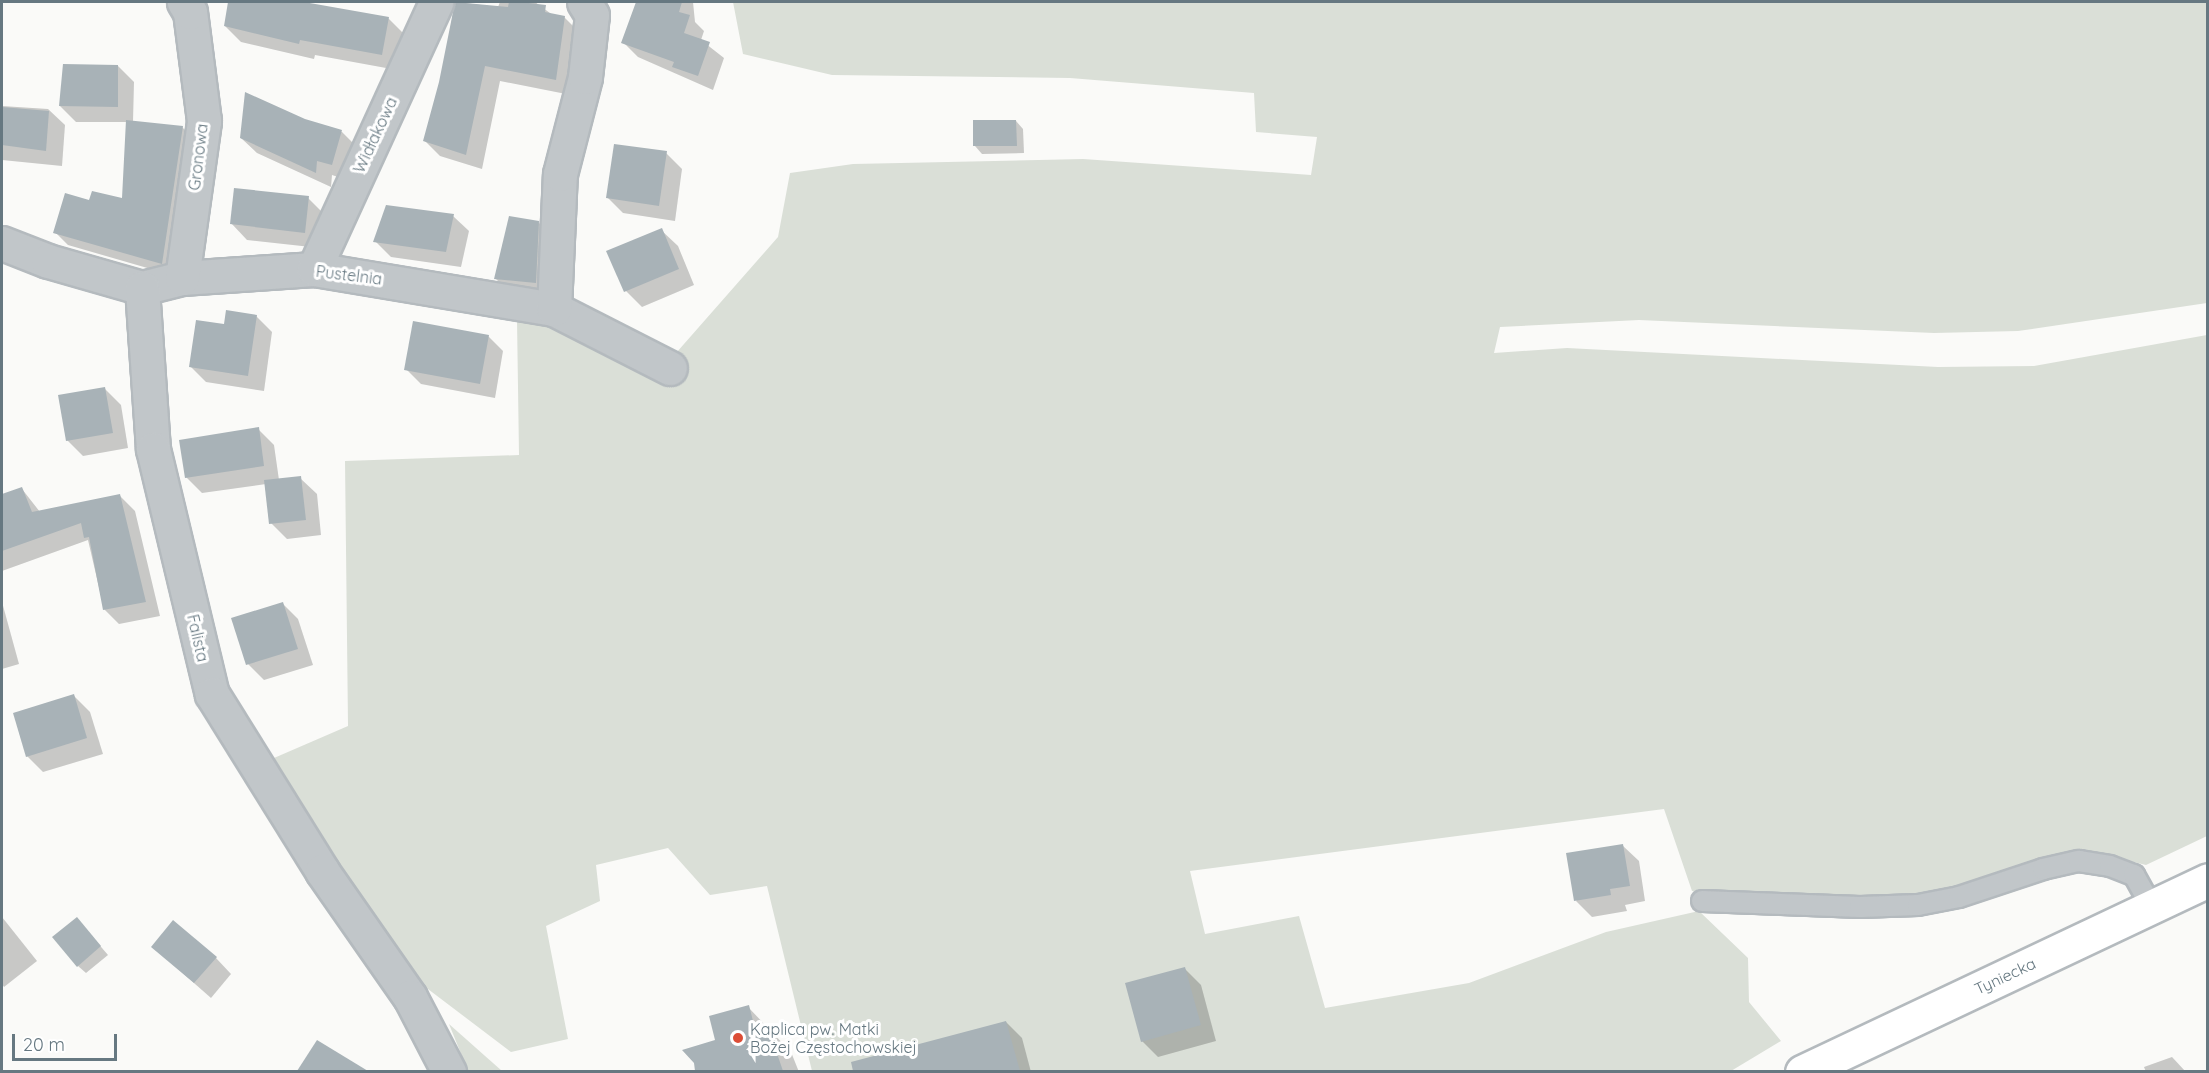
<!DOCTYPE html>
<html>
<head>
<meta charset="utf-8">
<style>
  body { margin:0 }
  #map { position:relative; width:2209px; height:1073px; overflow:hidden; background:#fafaf8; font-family:Quicksand,sans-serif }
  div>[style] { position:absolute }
  .green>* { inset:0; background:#dadfd7 }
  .shadow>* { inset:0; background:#0003 }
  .building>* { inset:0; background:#a8b2b7 }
  .roads { filter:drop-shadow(2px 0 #b4babe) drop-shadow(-2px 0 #b4babe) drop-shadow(0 2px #b4babe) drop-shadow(0 -2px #b4babe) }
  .lane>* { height:20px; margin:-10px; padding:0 10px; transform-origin:10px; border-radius:10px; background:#c1c6c9 }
  .street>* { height:33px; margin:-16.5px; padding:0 16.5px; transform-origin:16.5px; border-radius:16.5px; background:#c1c6c9 }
  .secondary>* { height:33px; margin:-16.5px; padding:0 16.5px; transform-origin:16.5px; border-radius:16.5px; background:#fff }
  .dots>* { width:16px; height:16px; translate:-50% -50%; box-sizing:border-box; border:3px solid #fff; border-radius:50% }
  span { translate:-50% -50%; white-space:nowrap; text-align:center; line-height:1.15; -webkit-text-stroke:6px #fff; paint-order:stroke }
  .street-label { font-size:16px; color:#667881 }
  .poi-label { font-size:16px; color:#667881 }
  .left { translate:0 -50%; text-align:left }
  .frame { position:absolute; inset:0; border:3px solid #667881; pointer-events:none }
  .scale { position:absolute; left:12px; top:1034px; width:105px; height:27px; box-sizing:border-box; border:3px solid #667881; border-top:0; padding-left:8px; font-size:18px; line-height:21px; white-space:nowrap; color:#667881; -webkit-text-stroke:4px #fff; paint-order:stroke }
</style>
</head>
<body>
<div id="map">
  <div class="green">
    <div style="clip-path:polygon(733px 2px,2207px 2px,2207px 303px,2018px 331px,1934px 333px,1639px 320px,1500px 327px,1494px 353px,1567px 348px,1938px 367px,2034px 366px,2207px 335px,2207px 836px,2146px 865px,2113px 857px,1919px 898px,1860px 901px,1692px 891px,1664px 809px,1190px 871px,1205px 934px,1299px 916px,1325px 1008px,1469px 983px,1606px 932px,1699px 911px,1748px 958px,1749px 1002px,1781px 1041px,1731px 1071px,812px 1071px,767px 886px,710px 895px,668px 848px,596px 865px,600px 901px,546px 926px,568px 1039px,511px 1052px,420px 983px,349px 881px,274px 758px,348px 726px,345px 461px,519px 455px,517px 320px,542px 320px,655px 377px,778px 237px,790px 173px,853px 164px,1083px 159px,1311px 175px,1317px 137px,1256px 132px,1254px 93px,1070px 78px,832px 75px,743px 54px)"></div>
    <div style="clip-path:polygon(449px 1024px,502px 1071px,468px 1071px)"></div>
  </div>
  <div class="shadow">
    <div style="clip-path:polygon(229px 2px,293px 2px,388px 18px,404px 34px,397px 70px,315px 55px,314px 59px,241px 42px,225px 26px)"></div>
    <div style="clip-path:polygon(455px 2px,498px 7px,500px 2px,535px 2px,554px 16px,564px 17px,580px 33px,571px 95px,500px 81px,482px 169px,440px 156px,424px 140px,441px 82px)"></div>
    <div style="clip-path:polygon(638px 2px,693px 2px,695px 22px,704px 31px,701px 40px,724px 58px,713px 90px,638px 57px,623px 42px)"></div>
    <div style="clip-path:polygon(118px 66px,134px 82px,133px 122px,182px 127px,195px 140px,175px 276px,68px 245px,55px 232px,90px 201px,123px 200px,127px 122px,76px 122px,60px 106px)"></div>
    <div style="clip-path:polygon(2px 106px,48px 109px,65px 125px,62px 166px,2px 160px)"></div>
    <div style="clip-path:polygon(304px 121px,342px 132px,357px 147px,347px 180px,332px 175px,331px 187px,257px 153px,241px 138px)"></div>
    <div style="clip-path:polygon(1016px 121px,1023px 129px,1024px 153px,982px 154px,975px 146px)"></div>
    <div style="clip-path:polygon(666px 153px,682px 169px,675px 221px,623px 213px,607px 197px)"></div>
    <div style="clip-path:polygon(308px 198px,324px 214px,320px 248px,247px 240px,231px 223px)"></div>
    <div style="clip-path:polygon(453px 216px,469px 231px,461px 267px,391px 257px,375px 241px)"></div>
    <div style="clip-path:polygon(538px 222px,554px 238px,551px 298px,511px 294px,496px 279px)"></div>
    <div style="clip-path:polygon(661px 230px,678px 246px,694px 285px,642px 307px,626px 291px)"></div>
    <div style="clip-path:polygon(256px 316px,272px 332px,264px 391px,206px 382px,190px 366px,225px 326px)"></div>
    <div style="clip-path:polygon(488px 336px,503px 351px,495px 398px,421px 384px,406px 369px)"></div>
    <div style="clip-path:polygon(105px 389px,121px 405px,128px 448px,83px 456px,67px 440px)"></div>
    <div style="clip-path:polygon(258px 429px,274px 445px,279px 480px,300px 478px,317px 494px,321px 535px,287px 539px,271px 523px,266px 484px,202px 493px,186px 477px)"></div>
    <div style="clip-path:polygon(22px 489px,40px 512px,120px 496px,135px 511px,160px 616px,119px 624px,104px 609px,88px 540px,2px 571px,2px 496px)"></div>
    <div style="clip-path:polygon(2px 602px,19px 664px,2px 669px)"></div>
    <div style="clip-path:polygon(282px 603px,298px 619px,313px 665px,264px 680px,248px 664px)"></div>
    <div style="clip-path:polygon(74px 696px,90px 712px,103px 754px,43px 772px,27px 756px)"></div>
    <div style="clip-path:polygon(1622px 845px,1639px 861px,1645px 901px,1625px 905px,1627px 911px,1592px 917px,1576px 901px)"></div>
    <div style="clip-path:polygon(2px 917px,37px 961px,4px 987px,2px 984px)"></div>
    <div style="clip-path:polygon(84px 927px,108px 955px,86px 973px,78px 966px)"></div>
    <div style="clip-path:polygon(153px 947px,216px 958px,231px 974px,211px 998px)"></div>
    <div style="clip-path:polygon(1185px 969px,1201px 985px,1216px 1041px,1158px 1057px,1142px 1041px)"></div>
    <div style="clip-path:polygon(748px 1007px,791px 1052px,799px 1072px,697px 1072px,691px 1049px,717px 1041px)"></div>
    <div style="clip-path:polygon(1006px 1022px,1022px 1038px,1031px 1072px,908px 1072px,902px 1050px)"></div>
    <div style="clip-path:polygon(318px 1042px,365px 1072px,300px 1072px)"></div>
    <div style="clip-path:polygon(2172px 1057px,2186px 1072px,2146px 1072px,2144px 1067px)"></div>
  </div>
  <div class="building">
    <div style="clip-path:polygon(228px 2px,304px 2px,389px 17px,382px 55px,300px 40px,299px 44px,224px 26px)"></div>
    <div style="clip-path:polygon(455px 2px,508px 7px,509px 2px,520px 2px,546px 5px,545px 12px,565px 16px,556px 80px,485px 66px,466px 155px,423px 141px,439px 82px)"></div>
    <div style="clip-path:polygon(636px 2px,682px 2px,679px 12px,690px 15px,684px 33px,710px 42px,698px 76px,672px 67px,674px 62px,621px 43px)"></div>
    <div style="clip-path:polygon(63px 64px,118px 65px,118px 107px,59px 106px)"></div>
    <div style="clip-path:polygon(245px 92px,305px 119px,342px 130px,332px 165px,317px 161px,316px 173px,240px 138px)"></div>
    <div style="clip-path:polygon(2px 107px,49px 111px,46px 151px,2px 145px)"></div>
    <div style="clip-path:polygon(126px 120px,183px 126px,162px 264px,53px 233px,65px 193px,89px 200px,92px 191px,122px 198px)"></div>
    <div style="clip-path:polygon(973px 120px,1016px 120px,1017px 146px,973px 146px)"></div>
    <div style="clip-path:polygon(614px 144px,667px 151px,659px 206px,606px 198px)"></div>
    <div style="clip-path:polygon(234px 188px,309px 196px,305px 233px,230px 224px)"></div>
    <div style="clip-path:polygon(386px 205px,454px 214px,446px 252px,373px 242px)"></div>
    <div style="clip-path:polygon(509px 216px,539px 221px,536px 283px,494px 279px)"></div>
    <div style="clip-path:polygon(662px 228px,679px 269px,624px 292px,606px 251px)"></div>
    <div style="clip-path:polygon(226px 310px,257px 315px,248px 376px,189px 367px,196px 320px,224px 324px)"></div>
    <div style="clip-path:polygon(413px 321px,489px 335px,480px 384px,404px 370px)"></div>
    <div style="clip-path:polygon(105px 387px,113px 433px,66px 441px,58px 395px)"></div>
    <div style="clip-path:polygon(259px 427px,264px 466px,185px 478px,179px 440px)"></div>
    <div style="clip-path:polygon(301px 476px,306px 520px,269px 524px,264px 480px)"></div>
    <div style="clip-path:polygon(22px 487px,32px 512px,120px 494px,146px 602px,103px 610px,89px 537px,84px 538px,81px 523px,2px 551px,2px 494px)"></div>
    <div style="clip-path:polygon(283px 602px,298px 649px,246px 665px,231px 618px)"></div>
    <div style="clip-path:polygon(74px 694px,87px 738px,26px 757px,13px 713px)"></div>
    <div style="clip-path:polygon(1623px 844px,1630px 886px,1610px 889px,1611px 895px,1574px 901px,1566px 853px)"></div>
    <div style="clip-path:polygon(77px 917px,101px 946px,77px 967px,52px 937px)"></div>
    <div style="clip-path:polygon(173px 920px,217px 957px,194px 983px,151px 947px)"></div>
    <div style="clip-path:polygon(1185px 967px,1201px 1025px,1141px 1042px,1125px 983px)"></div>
    <div style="clip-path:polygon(749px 1005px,755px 1029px,768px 1027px,783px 1071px,695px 1071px,694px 1063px,682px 1050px,715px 1040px,709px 1016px)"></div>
    <div style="clip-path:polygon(1006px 1021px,1020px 1071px,853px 1071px,851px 1062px)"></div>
    <div style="clip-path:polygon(317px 1040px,368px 1071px,297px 1071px)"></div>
  </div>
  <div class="roads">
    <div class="lane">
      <div style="left:1702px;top:901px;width:158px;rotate:2.2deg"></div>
      <div style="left:1860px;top:907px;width:58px;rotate:-2deg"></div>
      <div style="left:1918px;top:905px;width:42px;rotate:-11deg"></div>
      <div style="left:1959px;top:897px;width:89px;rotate:-18.4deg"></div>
      <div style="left:2043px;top:869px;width:37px;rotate:-13deg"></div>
      <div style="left:2079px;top:861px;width:31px;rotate:9deg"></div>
      <div style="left:2110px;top:866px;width:26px;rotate:21deg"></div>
      <div style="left:2134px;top:875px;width:37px;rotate:61deg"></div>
    </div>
    <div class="street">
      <div style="left:2px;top:243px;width:49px;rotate:21.4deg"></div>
      <div style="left:48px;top:261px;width:98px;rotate:16deg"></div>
      <div style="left:142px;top:288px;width:41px;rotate:-14deg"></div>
      <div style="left:182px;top:278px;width:132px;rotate:-3.9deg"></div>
      <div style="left:314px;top:269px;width:243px;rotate:9.5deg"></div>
      <div style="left:554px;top:309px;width:130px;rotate:27deg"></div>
      <div style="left:314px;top:269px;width:294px;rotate:-65.4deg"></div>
      <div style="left:182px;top:278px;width:159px;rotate:-82deg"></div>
      <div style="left:204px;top:121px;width:110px;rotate:-97.3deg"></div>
      <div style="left:190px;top:12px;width:12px;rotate:-121deg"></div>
      <div style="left:142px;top:288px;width:161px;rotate:86.1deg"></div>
      <div style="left:153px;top:449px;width:252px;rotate:76.5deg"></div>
      <div style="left:212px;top:694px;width:208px;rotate:58.1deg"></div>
      <div style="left:322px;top:871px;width:154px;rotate:55.1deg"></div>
      <div style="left:410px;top:997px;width:85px;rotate:62.5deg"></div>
      <div style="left:554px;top:309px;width:135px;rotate:-87.5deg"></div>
      <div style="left:560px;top:174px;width:100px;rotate:-75.5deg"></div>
      <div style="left:585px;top:77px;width:62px;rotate:-83.6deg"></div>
      <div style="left:592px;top:15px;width:15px;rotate:-122deg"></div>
    </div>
    <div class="secondary">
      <div style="left:1802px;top:1072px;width:449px;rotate:-25.3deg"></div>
    </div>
  </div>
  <div class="dots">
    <div style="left:738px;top:1038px;background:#dc4d36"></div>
  </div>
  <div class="street-label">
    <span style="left:375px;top:135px;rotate:-65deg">Widłakowa</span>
    <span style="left:198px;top:157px;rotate:-83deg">Gronowa</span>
    <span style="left:349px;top:275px;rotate:7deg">Pustelnia</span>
    <span style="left:198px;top:638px;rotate:77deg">Falista</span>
    <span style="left:2005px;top:976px;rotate:-25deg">Tyniecka</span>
  </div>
  <div class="poi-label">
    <span class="left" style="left:750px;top:1038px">Kaplica pw. Matki<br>Bożej Częstochowskiej</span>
  </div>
  <div class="frame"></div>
  <div class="scale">20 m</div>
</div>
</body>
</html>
